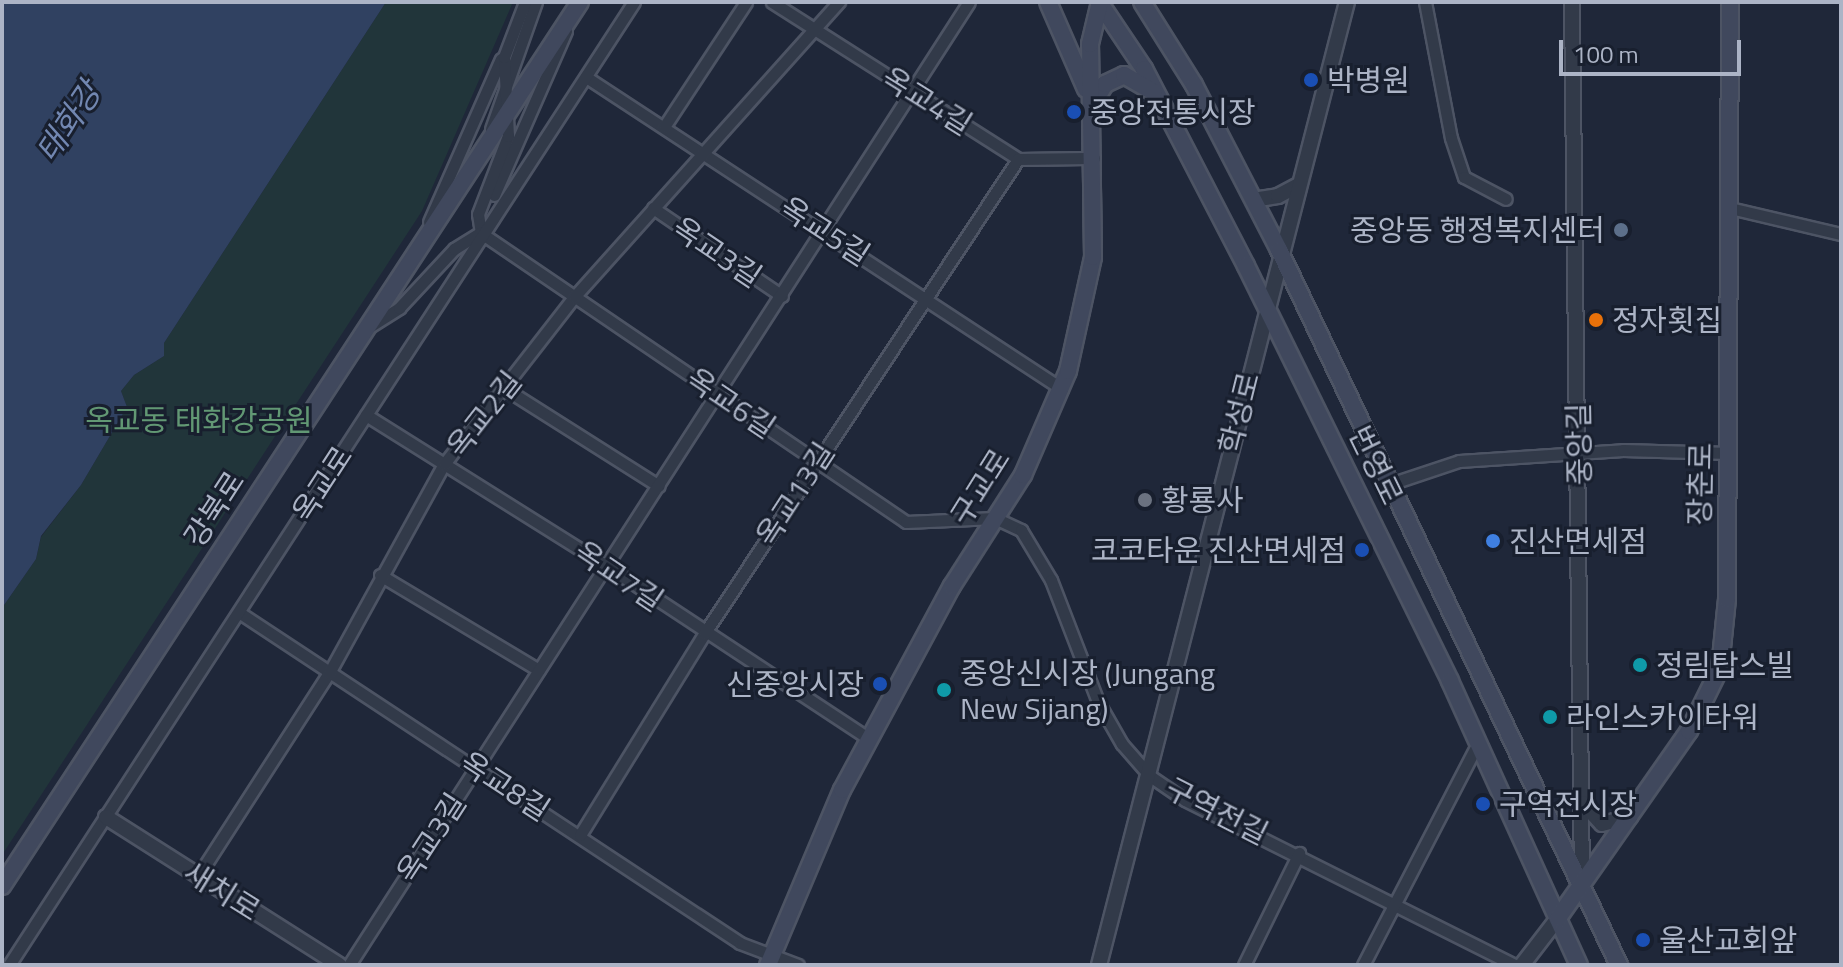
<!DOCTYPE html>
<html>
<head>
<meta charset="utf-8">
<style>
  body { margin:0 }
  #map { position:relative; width:1843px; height:967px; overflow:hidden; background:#1f2739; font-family:"Titillium Web","Noto Sans KR",sans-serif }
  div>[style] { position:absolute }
  .green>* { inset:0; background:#21353a }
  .water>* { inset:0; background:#304161 }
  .roads { filter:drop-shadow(2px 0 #4d5464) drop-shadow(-2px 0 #4d5464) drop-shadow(0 2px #4d5464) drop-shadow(0 -2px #4d5464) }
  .minor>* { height:11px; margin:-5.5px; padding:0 5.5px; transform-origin:5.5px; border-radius:5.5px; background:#323a49 }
  .tertiary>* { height:14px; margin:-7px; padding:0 7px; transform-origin:7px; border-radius:7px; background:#323a49 }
  .secondary>* { height:16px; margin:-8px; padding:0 8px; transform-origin:8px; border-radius:8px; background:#40485d }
  .dots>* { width:22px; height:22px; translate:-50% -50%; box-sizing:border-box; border:4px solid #181f2e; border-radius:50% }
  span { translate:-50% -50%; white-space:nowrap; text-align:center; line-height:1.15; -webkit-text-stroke:6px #181f2e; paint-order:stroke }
  .poi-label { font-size:30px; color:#acb4c6 }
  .left { translate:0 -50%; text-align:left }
  .right { translate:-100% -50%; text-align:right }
  .street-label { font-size:30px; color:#acb4c6 }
  .park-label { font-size:30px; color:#629874 }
  .water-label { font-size:32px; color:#7287b1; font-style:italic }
  .frame { position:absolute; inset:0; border:4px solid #acb4c6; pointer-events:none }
  .scale { position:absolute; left:1559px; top:40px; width:182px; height:36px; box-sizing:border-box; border:4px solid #acb4c6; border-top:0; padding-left:10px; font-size:24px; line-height:28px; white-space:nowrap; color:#acb4c6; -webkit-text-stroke:6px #181f2e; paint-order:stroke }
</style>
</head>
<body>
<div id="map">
  <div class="green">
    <div style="clip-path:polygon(386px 2px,513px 2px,422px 211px,2px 855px,2px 608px,36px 559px,41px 537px,81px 485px,127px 407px,121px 391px,134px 375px,164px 356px,164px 343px)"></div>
  </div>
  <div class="water">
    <div style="clip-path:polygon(2px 2px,386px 2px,164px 343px,164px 356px,134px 375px,121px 391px,127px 407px,81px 485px,41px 536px,36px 559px,2px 608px)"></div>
  </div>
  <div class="roads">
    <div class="minor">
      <div style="left:772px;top:2px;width:292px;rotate:32.5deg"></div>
      <div style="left:1018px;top:159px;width:76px;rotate:-0.8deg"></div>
      <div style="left:1425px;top:2px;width:138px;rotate:79.2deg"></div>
      <div style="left:1451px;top:138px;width:41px;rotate:71.6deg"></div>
      <div style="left:1464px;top:177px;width:47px;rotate:27.6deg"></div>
      <div style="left:586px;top:77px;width:569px;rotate:33.24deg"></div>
      <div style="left:664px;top:127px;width:149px;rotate:-56.7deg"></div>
      <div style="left:491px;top:129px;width:135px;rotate:-70.5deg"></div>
      <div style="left:494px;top:195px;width:179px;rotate:-66.3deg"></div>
      <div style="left:653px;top:208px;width:156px;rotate:34.3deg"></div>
      <div style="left:1730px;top:208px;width:114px;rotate:13.2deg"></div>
      <div style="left:429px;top:222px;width:178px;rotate:-66.2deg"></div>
      <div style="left:481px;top:233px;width:514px;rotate:34.22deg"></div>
      <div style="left:906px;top:522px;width:89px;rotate:-2.6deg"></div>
      <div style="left:995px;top:518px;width:29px;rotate:25deg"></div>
      <div style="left:1021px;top:530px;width:58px;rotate:59deg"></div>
      <div style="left:1051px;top:580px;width:131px;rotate:68.9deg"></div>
      <div style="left:1098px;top:702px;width:48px;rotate:60.3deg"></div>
      <div style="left:1122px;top:744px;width:43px;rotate:48.8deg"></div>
      <div style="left:1150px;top:776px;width:42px;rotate:34.4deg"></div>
      <div style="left:1185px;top:800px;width:369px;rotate:26.6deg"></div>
      <div style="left:481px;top:233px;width:19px;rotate:-99deg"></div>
      <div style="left:478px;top:214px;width:84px;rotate:-69deg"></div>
      <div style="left:508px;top:136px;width:79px;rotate:-92.9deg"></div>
      <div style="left:504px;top:57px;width:59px;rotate:-69.1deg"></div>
      <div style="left:369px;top:327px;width:36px;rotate:-32deg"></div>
      <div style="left:399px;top:308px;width:81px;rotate:-47deg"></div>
      <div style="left:454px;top:249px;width:31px;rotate:-32deg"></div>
      <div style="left:504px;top:388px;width:183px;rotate:32.3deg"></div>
      <div style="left:366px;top:415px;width:284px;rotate:32.1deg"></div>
      <div style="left:607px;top:566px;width:314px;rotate:33.4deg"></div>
      <div style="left:1393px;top:483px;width:70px;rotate:-18.4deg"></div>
      <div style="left:1459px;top:461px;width:164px;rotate:-3.8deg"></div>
      <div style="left:1623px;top:450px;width:106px;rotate:1.6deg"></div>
      <div style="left:380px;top:575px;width:185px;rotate:30.9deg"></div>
      <div style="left:240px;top:613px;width:599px;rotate:33.42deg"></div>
      <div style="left:740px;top:943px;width:62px;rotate:20.8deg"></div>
      <div style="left:580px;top:835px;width:236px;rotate:-58.3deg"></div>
      <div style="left:704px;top:634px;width:569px;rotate:-56.53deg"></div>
      <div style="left:198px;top:876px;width:242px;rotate:-57.2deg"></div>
      <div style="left:329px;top:673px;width:239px;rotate:-61.2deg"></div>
      <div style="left:444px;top:464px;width:212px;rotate:-52.1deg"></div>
      <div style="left:574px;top:297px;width:397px;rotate:-48.1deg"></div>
      <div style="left:9px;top:965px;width:1148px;rotate:-57.02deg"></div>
      <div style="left:349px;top:965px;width:1145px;rotate:-57.23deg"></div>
      <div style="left:1244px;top:965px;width:125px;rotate:-63.8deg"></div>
      <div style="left:1363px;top:965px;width:250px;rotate:-62.6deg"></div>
    </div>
    <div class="tertiary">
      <div style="left:1572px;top:2px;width:883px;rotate:89.35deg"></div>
      <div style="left:1253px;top:200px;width:25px;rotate:-9deg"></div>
      <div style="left:1278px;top:196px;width:24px;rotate:-28deg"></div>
      <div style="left:1583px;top:803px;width:28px;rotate:48deg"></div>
      <div style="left:1602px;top:824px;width:29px;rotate:-14deg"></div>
      <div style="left:106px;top:817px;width:276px;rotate:32.4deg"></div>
      <div style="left:1099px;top:965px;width:994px;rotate:-75.56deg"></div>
      <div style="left:1522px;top:965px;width:59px;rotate:-52.5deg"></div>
    </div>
    <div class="secondary">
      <div style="left:1048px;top:2px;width:95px;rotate:66.4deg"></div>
      <div style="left:1099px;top:2px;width:81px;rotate:56.1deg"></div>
      <div style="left:1144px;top:69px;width:222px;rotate:62.6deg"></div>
      <div style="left:1246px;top:266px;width:462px;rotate:63.8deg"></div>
      <div style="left:1450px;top:681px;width:312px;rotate:65.6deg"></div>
      <div style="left:1142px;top:2px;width:98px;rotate:57.9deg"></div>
      <div style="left:1194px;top:85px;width:186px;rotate:62.7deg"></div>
      <div style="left:1279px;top:250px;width:792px;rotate:64.57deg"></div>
      <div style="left:1092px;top:105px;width:25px;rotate:-58deg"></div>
      <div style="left:1105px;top:84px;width:21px;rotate:-25deg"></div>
      <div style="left:1124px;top:75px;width:34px;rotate:30deg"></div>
      <div style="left:2px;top:886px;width:1056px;rotate:-56.82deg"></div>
      <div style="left:1558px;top:918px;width:228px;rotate:-55deg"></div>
      <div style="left:1689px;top:731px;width:70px;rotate:-63.8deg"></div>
      <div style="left:1720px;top:668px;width:69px;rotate:-84.2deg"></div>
      <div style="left:1727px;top:599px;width:597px;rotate:-89.71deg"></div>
      <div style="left:768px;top:965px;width:190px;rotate:-67.1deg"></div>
      <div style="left:842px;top:790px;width:232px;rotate:-61.7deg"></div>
      <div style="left:952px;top:586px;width:132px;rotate:-57.4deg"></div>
      <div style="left:1023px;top:475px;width:113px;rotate:-66.6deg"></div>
      <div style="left:1068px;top:371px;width:117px;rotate:-77.6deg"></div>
      <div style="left:1093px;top:257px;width:213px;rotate:-90.8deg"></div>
      <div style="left:1090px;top:44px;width:43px;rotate:-76.6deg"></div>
    </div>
  </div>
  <div class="dots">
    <div style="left:1311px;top:80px;background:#1a4fb4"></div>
    <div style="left:1074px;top:112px;background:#1a4fb4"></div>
    <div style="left:1621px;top:230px;background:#5c6f8a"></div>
    <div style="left:1596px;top:320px;background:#e8710a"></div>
    <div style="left:1145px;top:500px;background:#6b7280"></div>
    <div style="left:1493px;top:541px;background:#3f7fe0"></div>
    <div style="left:1362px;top:550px;background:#1a4fb4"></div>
    <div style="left:1640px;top:665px;background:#0f9aa8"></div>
    <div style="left:880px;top:684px;background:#1a4fb4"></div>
    <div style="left:944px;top:690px;background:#0f9aa8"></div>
    <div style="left:1550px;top:717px;background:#0f9aa8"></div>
    <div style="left:1483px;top:804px;background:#1a4fb4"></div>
    <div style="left:1643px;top:940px;background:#1a4fb4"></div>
  </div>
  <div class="poi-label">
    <span class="left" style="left:1327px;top:80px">박병원</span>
    <span class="left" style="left:1090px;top:112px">중앙전통시장</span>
    <span class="right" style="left:1605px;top:230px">중앙동 행정복지센터</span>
    <span class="left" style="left:1612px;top:320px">정자횟집</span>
    <span class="left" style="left:1161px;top:500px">황룡사</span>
    <span class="left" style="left:1509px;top:541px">진산면세점</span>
    <span class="right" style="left:1346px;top:550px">코코타운 진산면세점</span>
    <span class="left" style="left:1656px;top:665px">정림탑스빌</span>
    <span class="left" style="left:960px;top:690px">중앙신시장 (Jungang<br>New Sijang)</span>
    <span class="right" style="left:864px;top:684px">신중앙시장</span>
    <span class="left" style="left:1566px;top:717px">라인스카이타워</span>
    <span class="left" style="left:1499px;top:804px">구역전시장</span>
    <span class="left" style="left:1659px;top:940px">울산교회앞</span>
  </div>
  <div class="street-label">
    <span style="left:927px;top:101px;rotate:32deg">옥교4길</span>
    <span style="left:825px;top:231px;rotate:33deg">옥교5길</span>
    <span style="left:717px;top:252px;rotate:34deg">옥교3길</span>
    <span style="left:731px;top:403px;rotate:34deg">옥교6길</span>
    <span style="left:1239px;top:413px;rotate:-76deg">학성로</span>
    <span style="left:484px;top:414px;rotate:-52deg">옥교2길</span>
    <span style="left:1579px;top:444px;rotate:-91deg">중앙길</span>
    <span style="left:1376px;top:465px;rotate:64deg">번영로</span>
    <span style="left:322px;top:484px;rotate:-57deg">옥교로</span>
    <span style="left:1700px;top:484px;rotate:-89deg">장춘로</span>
    <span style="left:980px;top:487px;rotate:-58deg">구교로</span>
    <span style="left:795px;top:494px;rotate:-57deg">옥교13길</span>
    <span style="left:214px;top:509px;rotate:-57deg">강북로</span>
    <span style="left:619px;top:576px;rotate:34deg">옥교7길</span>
    <span style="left:505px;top:786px;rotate:33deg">옥교8길</span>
    <span style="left:1217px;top:811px;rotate:27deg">구역전길</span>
    <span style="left:431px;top:838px;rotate:-57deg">옥교3길</span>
    <span style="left:222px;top:891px;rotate:32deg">새치로</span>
  </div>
  <div class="park-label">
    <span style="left:199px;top:420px">옥교동 태화강공원</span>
  </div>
  <div class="water-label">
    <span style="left:68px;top:122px;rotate:-56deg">태화강</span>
  </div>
  <div class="frame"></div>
  <div class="scale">100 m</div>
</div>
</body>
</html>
